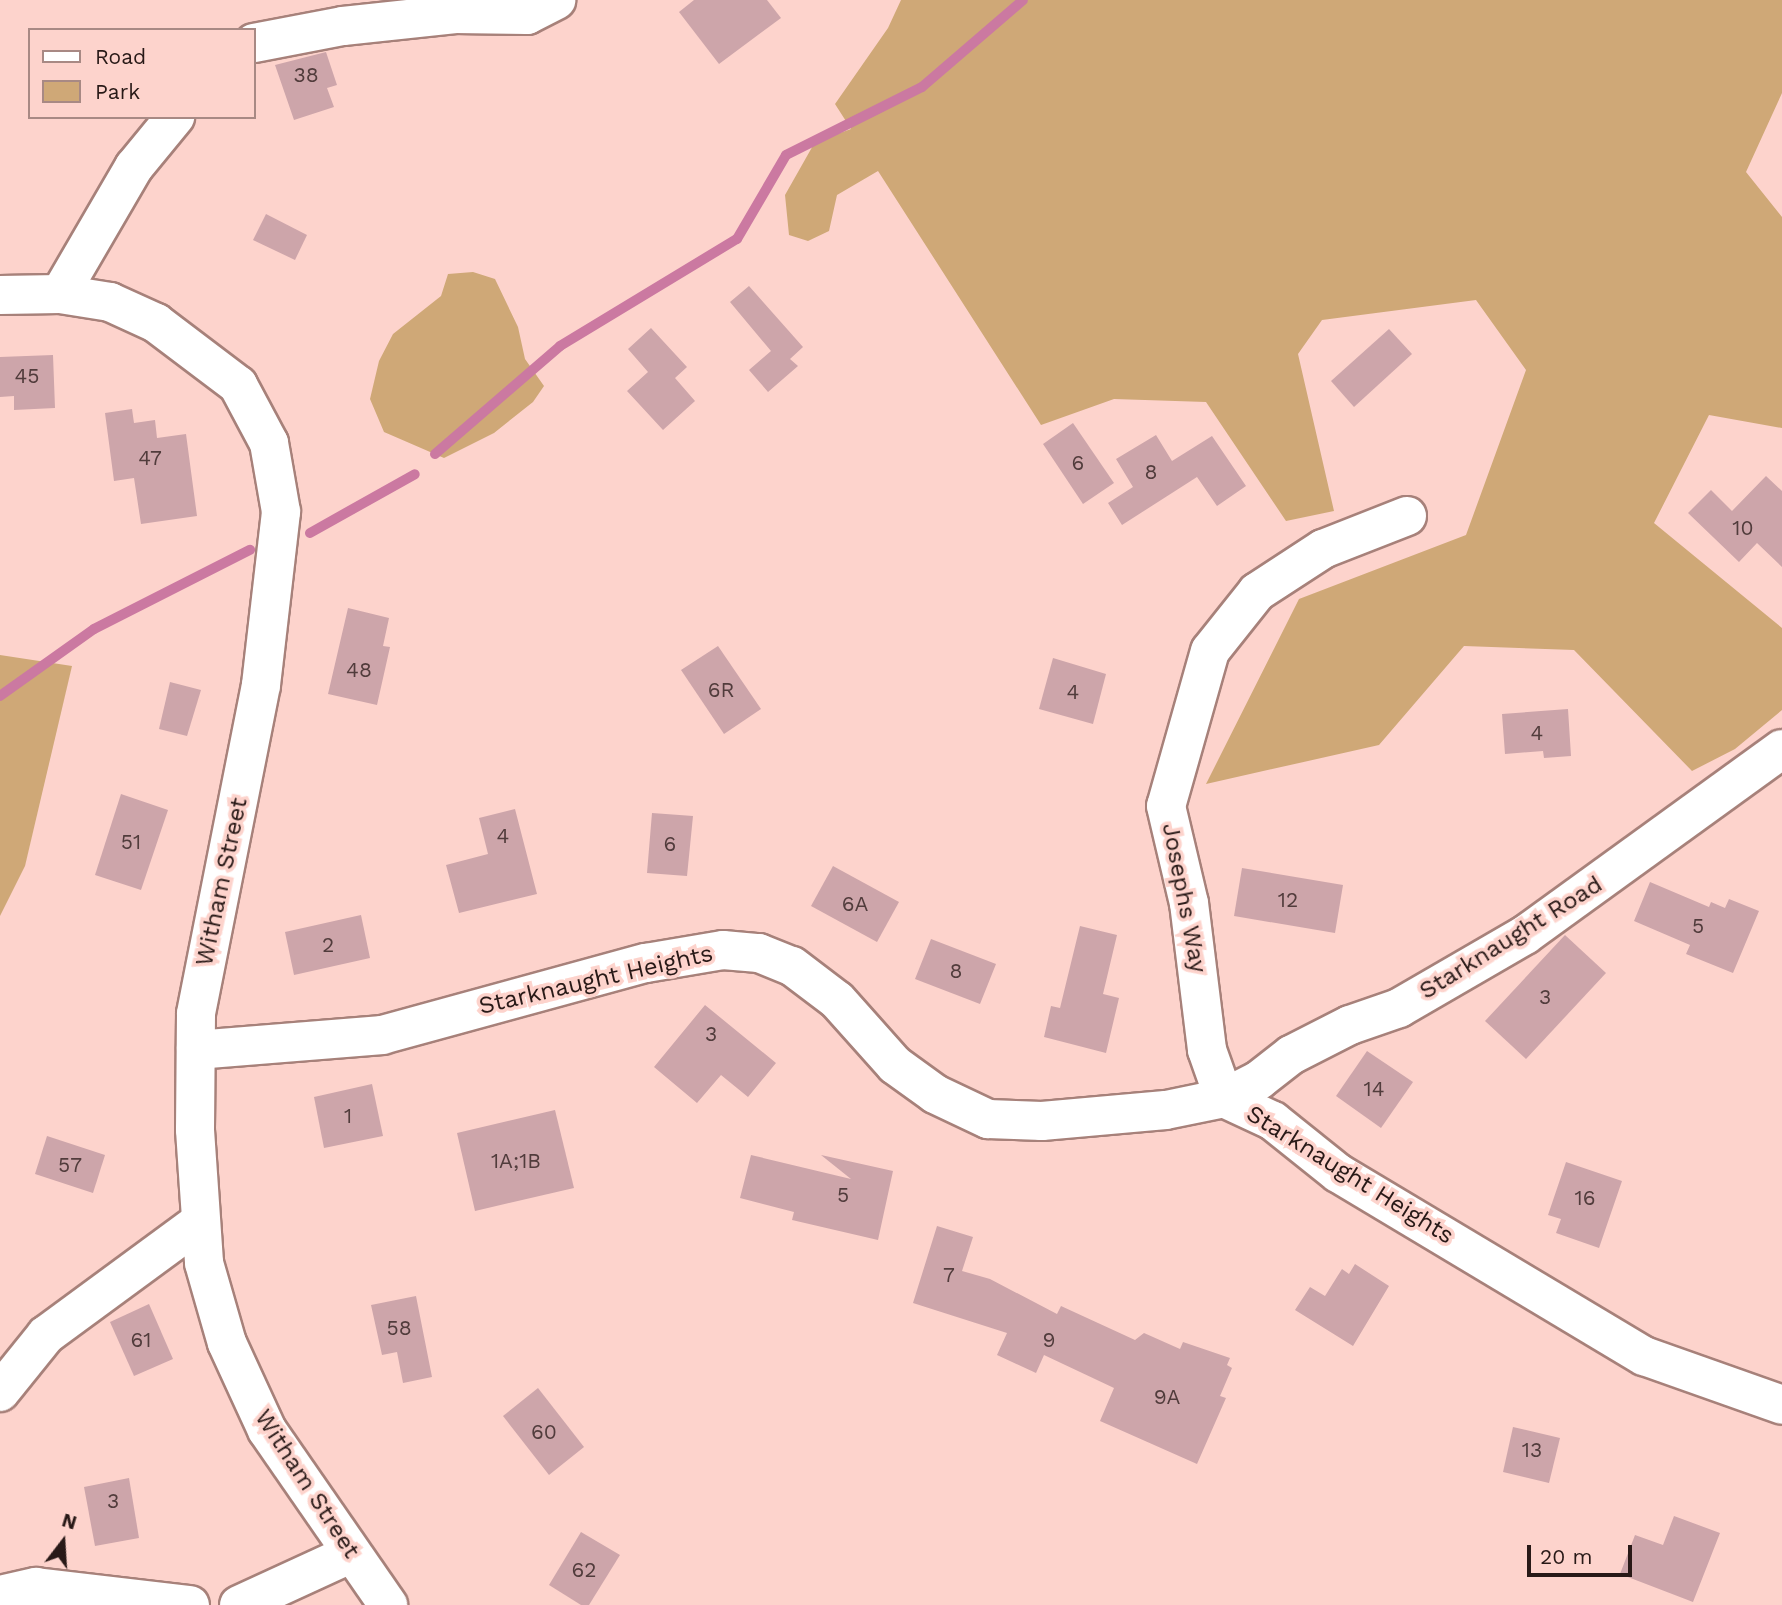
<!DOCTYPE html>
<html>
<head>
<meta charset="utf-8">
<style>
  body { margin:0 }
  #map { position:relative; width:1782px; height:1605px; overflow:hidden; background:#fdd3cc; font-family:"Work Sans",sans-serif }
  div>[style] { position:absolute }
  .green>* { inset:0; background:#cfa877 }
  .stream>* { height:10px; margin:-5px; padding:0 5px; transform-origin:5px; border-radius:5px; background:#cb79a1 }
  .building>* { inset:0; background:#cda5aa }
  .roads { filter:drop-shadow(2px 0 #a7817a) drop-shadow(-2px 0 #a7817a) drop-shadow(0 2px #a7817a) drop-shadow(0 -2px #a7817a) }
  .minor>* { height:38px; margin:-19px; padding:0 19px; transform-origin:19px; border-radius:19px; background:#fff }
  span { translate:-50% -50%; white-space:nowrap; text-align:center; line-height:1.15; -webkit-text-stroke:7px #fdd3cc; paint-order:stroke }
  .number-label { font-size:21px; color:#513c3c }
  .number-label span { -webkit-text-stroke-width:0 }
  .street-label { font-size:24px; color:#281917 }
  .legend { position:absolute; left:28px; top:28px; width:228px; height:91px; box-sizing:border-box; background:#fdd3cc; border:2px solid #a88984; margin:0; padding:9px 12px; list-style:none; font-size:21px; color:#281917 }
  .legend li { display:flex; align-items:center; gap:14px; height:35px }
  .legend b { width:35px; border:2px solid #a88984 }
  .north { position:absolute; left:28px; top:1507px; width:70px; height:70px; -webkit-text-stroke:5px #fdd3cc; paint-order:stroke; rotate:17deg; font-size:19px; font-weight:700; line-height:28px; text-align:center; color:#281917 }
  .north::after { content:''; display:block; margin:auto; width:24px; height:32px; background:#281917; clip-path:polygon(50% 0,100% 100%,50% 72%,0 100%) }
  .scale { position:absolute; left:1527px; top:1545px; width:105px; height:32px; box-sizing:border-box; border:4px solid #281917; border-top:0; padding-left:9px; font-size:21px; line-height:24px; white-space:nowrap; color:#281917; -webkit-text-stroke:5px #fdd3cc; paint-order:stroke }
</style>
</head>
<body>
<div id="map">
  <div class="green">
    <div style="clip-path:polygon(901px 0,1782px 0,1782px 93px,1746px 172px,1782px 217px,1782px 428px,1709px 415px,1654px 523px,1782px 628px,1782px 710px,1735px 749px,1692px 771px,1574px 650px,1464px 646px,1379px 745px,1206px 784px,1299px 599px,1466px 535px,1526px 370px,1476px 300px,1322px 320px,1298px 354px,1334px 511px,1286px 521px,1206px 402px,1114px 399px,1041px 425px,878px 171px,837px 195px,829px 231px,808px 241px,789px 235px,785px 195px,815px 142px,851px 129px,835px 104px,888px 28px)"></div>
    <div style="clip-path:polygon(473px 272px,495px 279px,518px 327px,525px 359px,544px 386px,533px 402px,494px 433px,444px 458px,384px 432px,370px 399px,379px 361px,393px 334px,441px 296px,448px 274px)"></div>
    <div style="clip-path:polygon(0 655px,72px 666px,25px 866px,0 916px)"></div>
  </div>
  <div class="stream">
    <div style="left:435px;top:454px;width:165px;rotate:-40.8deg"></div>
    <div style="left:560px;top:346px;width:207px;rotate:-31.2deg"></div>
    <div style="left:737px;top:239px;width:97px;rotate:-59.7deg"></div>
    <div style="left:786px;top:155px;width:152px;rotate:-26.6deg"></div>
    <div style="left:922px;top:87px;width:133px;rotate:-40.7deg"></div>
    <div style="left:310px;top:533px;width:120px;rotate:-29.3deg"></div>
    <div style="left:0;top:696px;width:115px;rotate:-35.5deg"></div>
    <div style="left:94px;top:629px;width:175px;rotate:-26.9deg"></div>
  </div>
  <div class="building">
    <div style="clip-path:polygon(694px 0,767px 0,781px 18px,719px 64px,679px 12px)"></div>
    <div style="clip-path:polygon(326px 52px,337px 85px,327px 88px,334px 107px,294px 120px,275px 65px)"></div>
    <div style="clip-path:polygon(266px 214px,307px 235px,295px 260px,253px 240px)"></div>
    <div style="clip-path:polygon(749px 286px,803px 347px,790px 359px,798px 366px,768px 392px,749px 370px,771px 351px,730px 302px)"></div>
    <div style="clip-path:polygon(651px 328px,687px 367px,675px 378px,695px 401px,663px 430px,627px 391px,648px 372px,628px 349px)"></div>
    <div style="clip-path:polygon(1389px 329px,1412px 354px,1354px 407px,1331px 381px)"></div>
    <div style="clip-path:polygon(53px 355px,55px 408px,14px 410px,14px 396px,0 397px,0 357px)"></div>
    <div style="clip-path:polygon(132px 409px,134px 423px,155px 420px,157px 438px,186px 434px,197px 516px,141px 524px,134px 478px,114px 481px,105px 413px)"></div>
    <div style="clip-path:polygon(1073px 423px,1114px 483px,1083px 504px,1043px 444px)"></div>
    <div style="clip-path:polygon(1156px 435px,1172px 461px,1212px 436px,1246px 486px,1217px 506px,1197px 477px,1122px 525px,1108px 503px,1133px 487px,1116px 459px)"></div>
    <div style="clip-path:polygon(1766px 476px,1782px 491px,1782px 567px,1757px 543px,1739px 562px,1688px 513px,1711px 490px,1732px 511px)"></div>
    <div style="clip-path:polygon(348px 608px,389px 618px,383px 646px,390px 647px,377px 705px,328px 694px)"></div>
    <div style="clip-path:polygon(718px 646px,761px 709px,724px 734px,681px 670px)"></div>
    <div style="clip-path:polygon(1053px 658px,1106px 674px,1093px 724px,1039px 709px)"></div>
    <div style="clip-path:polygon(170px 682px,201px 690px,187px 736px,159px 729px)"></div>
    <div style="clip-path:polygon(1568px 709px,1571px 756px,1544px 758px,1543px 751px,1505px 754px,1502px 714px)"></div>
    <div style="clip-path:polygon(121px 794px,168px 810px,141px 890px,95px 875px)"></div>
    <div style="clip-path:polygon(515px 809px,537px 894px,459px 913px,446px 865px,488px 854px,479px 818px)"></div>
    <div style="clip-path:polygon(652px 813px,693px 816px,687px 876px,647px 873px)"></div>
    <div style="clip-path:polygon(833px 866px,899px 902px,877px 942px,811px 906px)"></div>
    <div style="clip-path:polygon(1242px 868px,1343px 885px,1335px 933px,1234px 916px)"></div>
    <div style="clip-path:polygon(1650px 882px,1709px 907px,1711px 902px,1725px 908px,1729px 899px,1759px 911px,1733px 973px,1686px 954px,1690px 945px,1634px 921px)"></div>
    <div style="clip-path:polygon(361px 915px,370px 958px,294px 975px,285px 932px)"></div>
    <div style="clip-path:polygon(1080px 926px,1117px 935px,1103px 994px,1119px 998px,1106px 1053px,1044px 1037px,1051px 1006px,1060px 1008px)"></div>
    <div style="clip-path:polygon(1565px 935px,1606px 973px,1526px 1059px,1485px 1021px)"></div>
    <div style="clip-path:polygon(931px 939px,996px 964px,980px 1004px,915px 979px)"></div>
    <div style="clip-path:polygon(705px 1005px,776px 1063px,748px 1097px,721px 1075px,697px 1103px,654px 1067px)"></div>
    <div style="clip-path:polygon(1367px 1051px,1413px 1082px,1381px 1128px,1336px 1096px)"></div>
    <div style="clip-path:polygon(372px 1084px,383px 1136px,324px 1148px,314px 1097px)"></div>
    <div style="clip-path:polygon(555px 1110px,574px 1188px,475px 1211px,457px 1133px)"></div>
    <div style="clip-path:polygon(47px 1136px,105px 1155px,93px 1193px,35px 1174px)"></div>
    <div style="clip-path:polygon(751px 1155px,851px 1179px,821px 1155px,893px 1171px,878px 1240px,792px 1220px,794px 1212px,740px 1198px)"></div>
    <div style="clip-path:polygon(1566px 1162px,1622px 1181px,1599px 1248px,1556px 1233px,1561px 1219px,1548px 1215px)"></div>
    <div style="clip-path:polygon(937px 1226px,973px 1237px,962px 1271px,990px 1279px,1057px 1314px,1061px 1306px,1135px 1340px,1144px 1333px,1180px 1349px,1183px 1342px,1230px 1358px,1227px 1365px,1232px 1368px,1220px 1396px,1226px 1398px,1197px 1464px,1100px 1421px,1114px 1388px,1044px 1355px,1036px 1373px,997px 1355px,1007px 1333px,913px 1303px)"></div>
    <div style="clip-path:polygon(1355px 1264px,1389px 1286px,1353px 1346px,1295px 1310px,1310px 1287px,1325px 1296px,1342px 1269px,1349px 1274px)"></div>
    <div style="clip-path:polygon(416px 1296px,432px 1377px,403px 1383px,397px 1352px,382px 1355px,371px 1305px)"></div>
    <div style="clip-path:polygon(149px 1304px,173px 1359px,134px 1376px,110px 1322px)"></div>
    <div style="clip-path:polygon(538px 1388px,584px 1447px,549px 1475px,503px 1416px)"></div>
    <div style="clip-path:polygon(1513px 1427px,1560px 1438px,1549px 1483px,1503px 1472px)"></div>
    <div style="clip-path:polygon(129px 1478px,139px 1538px,95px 1546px,84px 1487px)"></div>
    <div style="clip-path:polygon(1674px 1516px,1720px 1533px,1693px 1602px,1620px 1574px,1635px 1535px,1663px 1545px)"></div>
    <div style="clip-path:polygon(581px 1532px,620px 1555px,589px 1605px,581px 1605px,549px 1585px)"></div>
  </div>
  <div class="roads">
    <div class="minor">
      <div style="left:254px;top:43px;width:91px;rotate:-10.8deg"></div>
      <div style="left:343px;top:26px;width:113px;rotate:-6.1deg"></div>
      <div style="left:455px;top:14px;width:72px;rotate:0.8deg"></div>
      <div style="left:527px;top:15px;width:33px;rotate:-27deg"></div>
      <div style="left:60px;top:294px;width:147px;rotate:-59.8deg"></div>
      <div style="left:134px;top:167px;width:65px;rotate:-50.6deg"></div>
      <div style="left:0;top:295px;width:60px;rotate:-1deg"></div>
      <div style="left:60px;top:294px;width:51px;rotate:9.1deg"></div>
      <div style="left:110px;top:302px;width:51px;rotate:24.5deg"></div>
      <div style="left:156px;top:323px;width:103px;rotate:37.1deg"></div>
      <div style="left:238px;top:385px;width:66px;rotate:61.9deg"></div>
      <div style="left:269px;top:443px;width:70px;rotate:80.1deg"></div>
      <div style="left:281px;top:512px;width:174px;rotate:96.6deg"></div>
      <div style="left:261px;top:685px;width:335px;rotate:101.2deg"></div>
      <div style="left:196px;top:1014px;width:116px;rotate:90.5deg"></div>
      <div style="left:195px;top:1130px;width:133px;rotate:86.1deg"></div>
      <div style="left:204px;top:1263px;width:83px;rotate:74deg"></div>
      <div style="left:227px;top:1343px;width:96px;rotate:65.3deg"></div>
      <div style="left:267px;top:1430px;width:213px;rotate:55.3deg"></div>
      <div style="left:1407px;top:516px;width:90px;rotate:158.6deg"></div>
      <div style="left:1323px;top:549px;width:79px;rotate:146.9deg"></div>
      <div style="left:1257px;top:592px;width:75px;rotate:128.5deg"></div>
      <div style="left:1210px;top:651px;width:161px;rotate:105.8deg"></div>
      <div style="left:1166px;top:806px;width:100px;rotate:76.7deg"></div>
      <div style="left:1189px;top:903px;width:148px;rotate:83deg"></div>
      <div style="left:1207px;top:1050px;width:51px;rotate:70.5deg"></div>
      <div style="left:1224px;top:1098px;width:39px;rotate:-27deg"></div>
      <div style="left:1259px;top:1080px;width:41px;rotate:-38deg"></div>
      <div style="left:1291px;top:1055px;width:66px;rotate:-27deg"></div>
      <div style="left:1350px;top:1025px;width:52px;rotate:-19.1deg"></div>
      <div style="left:1399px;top:1008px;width:146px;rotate:-30.1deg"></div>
      <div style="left:1525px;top:935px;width:317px;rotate:-35.9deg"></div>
      <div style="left:196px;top:1050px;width:187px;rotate:-4.6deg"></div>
      <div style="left:382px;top:1035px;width:274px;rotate:-15.3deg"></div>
      <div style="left:646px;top:963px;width:78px;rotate:-9.6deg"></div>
      <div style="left:723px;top:950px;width:36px;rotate:5deg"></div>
      <div style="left:759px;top:953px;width:35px;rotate:22deg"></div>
      <div style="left:792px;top:966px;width:56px;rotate:37.1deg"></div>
      <div style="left:837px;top:1000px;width:87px;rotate:48.3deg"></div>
      <div style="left:895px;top:1065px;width:49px;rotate:35.9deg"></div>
      <div style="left:935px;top:1094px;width:59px;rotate:25.3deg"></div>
      <div style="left:988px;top:1119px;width:54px;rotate:2.1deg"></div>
      <div style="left:1042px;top:1121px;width:124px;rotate:-5.1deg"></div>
      <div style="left:1166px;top:1110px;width:59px;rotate:-11.7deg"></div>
      <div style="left:1224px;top:1098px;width:54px;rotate:25.1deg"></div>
      <div style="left:1273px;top:1121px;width:83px;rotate:38.7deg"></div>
      <div style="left:1338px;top:1173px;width:357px;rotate:30.9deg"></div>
      <div style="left:1644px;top:1356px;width:146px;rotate:19.5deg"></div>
      <div style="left:0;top:1392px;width:73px;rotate:-51.1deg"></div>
      <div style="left:46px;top:1335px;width:191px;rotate:-36.3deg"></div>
      <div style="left:0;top:1595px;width:37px;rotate:-13deg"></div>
      <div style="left:36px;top:1587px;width:155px;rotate:6.7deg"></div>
      <div style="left:239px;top:1605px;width:124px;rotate:-24.7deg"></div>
    </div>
  </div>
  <div class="number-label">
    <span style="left:306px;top:75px">38</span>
    <span style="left:27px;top:376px">45</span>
    <span style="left:150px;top:458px">47</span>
    <span style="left:1078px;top:463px">6</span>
    <span style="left:1151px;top:472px">8</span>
    <span style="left:1743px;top:528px">10</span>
    <span style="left:359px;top:670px">48</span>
    <span style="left:721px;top:690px">6R</span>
    <span style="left:1073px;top:692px">4</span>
    <span style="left:1537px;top:733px">4</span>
    <span style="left:503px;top:836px">4</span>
    <span style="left:131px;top:842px">51</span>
    <span style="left:670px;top:844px">6</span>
    <span style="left:1288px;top:900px">12</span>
    <span style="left:855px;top:904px">6A</span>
    <span style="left:1698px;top:926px">5</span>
    <span style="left:328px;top:945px">2</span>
    <span style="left:956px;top:971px">8</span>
    <span style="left:1545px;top:997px">3</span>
    <span style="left:711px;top:1034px">3</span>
    <span style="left:1374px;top:1089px">14</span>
    <span style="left:348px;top:1116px">1</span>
    <span style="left:516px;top:1161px">1A;1B</span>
    <span style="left:70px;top:1165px">57</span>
    <span style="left:843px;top:1195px">5</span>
    <span style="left:1585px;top:1198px">16</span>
    <span style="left:949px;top:1275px">7</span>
    <span style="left:399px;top:1328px">58</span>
    <span style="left:141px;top:1340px">61</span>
    <span style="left:1049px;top:1340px">9</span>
    <span style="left:1167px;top:1397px">9A</span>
    <span style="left:544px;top:1432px">60</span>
    <span style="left:1532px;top:1450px">13</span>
    <span style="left:113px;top:1501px">3</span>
    <span style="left:584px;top:1570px">62</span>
  </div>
  <div class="street-label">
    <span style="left:222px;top:882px;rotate:-78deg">Witham Street</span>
    <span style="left:1184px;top:898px;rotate:79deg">Josephs Way</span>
    <span style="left:1511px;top:938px;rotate:-32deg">Starknaught Road</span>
    <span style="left:596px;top:980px;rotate:-13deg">Starknaught Heights</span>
    <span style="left:1350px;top:1175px;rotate:32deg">Starknaught Heights</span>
    <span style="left:307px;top:1484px;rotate:57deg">Witham Street</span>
  </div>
  <ul class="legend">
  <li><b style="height:9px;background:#fff"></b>Road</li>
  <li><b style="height:19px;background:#cfa877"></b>Park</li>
  </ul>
  <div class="north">N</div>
  <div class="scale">20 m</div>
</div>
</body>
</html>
